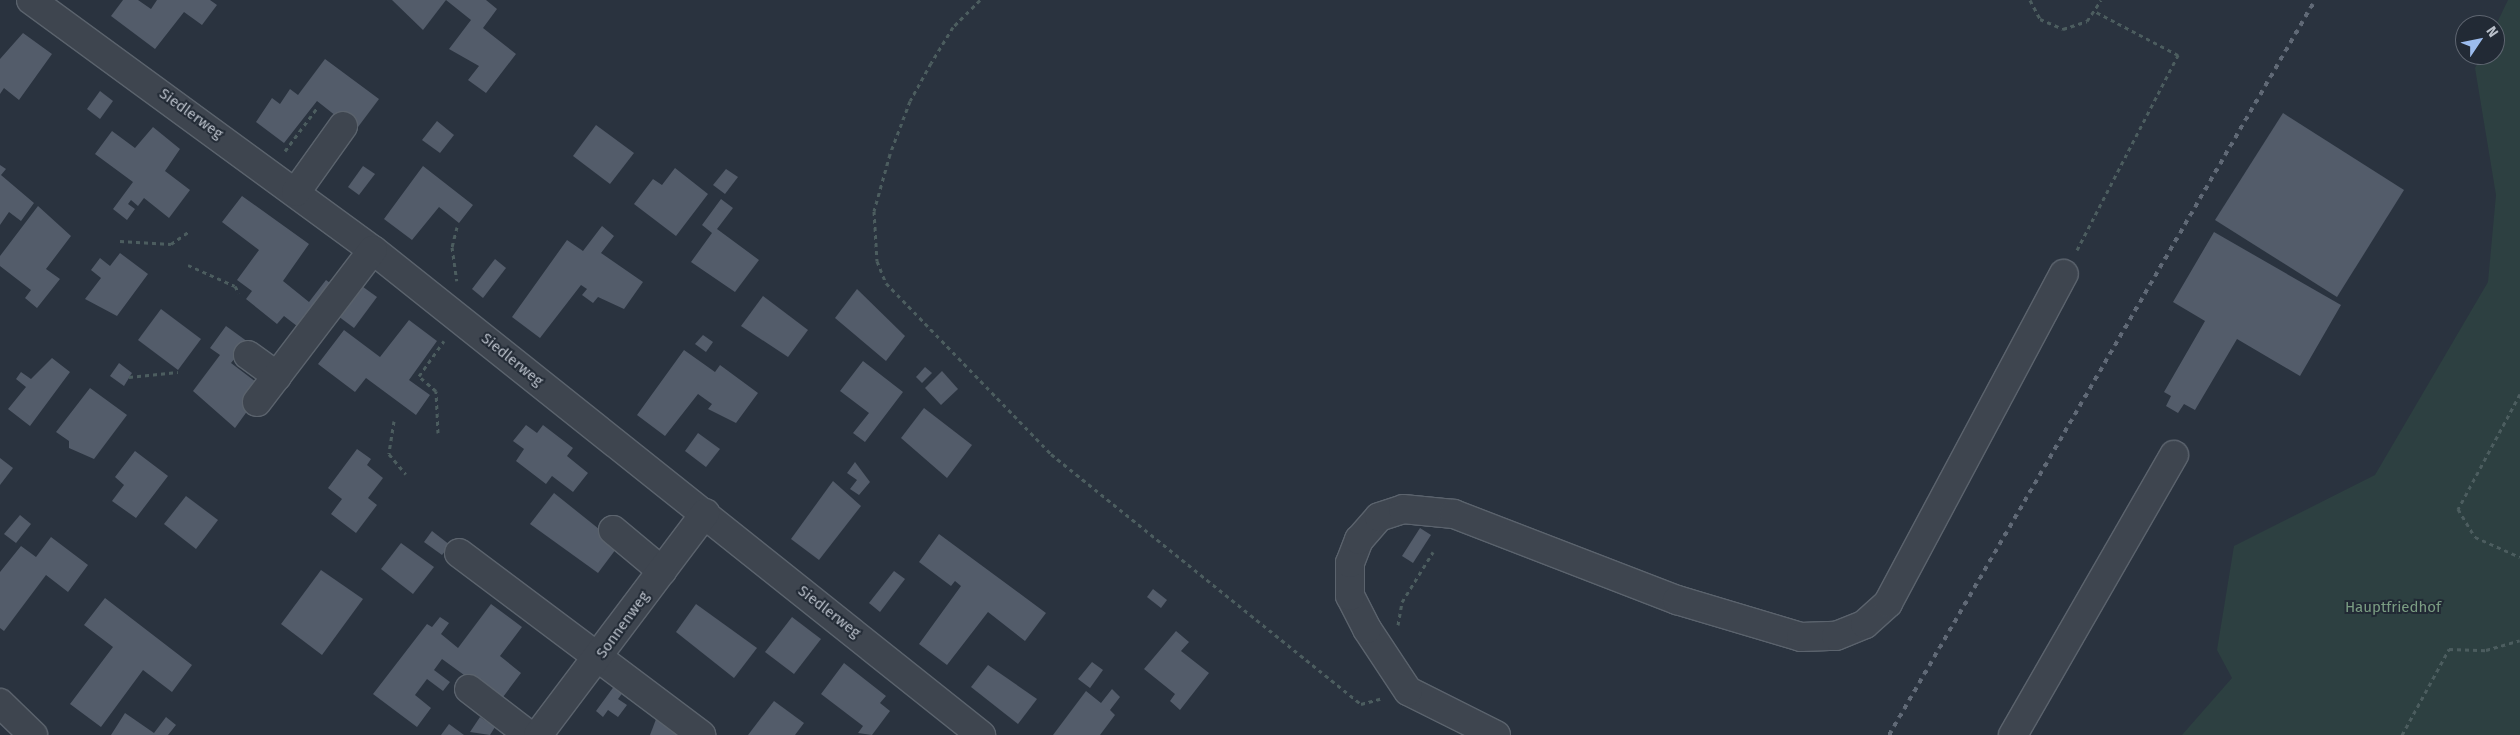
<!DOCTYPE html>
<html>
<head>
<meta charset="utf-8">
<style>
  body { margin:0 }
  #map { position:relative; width:2520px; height:735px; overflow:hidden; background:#2a333f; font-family:"Fira Sans",sans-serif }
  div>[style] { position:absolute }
  .green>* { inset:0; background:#2d4041 }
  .building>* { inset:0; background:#535c6a }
  .path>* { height:3px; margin-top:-1.5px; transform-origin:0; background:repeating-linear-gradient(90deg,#4c5d5f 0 4px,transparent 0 8px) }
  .roads { filter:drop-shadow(1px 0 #5b636d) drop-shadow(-1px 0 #5b636d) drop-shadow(0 1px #5b636d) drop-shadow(0 -1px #5b636d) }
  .minor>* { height:28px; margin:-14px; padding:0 14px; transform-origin:14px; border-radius:14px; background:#3e454f }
  .rail>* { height:4px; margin-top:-2px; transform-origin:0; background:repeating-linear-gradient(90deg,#606976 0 5px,transparent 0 10px) }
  span { translate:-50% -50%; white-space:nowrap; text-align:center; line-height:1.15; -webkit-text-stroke:4px #222a35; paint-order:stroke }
  .street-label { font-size:15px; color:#bac0ca }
  .park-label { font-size:15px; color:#7b9d83 }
  .north { position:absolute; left:2455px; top:15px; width:50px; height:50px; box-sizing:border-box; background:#222a35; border:1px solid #5f6671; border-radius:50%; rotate:56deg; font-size:14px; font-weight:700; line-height:20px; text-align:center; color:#bac0ca }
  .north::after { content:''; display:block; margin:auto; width:18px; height:22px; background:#9cbced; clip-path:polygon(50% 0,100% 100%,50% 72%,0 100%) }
</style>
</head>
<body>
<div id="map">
  <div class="green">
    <div style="clip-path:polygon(2508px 0,2520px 0,2520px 735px,2182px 735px,2232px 678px,2217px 650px,2234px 546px,2375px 475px,2488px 282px,2496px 195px,2475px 68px,2482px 55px,2495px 55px,2495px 27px)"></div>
  </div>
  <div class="building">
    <div style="clip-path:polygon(123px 0,138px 0,151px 9px,157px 0,210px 0,217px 5px,202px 25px,184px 12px,155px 49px,111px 16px)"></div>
    <div style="clip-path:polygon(392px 0,446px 0,423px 30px)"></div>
    <div style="clip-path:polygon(446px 0,486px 0,497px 9px,483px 28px,516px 54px,486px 93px,468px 80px,479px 66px,449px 49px,471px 20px)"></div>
    <div style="clip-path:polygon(23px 33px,52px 54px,19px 100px,4px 88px,0 94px,0 59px)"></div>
    <div style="clip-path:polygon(325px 59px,379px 99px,355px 131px,317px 101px,284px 143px,256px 122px,272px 98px,280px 104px,290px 89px,298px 95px)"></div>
    <div style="clip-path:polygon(100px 91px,113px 101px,100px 119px,87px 109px)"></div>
    <div style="clip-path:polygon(2283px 113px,2404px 190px,2337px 297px,2215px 220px)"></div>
    <div style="clip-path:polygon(437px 121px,454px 135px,440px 153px,422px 140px)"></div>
    <div style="clip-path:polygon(596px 125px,634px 153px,610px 184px,573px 156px)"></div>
    <div style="clip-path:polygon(153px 127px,180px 149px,165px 171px,190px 190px,169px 218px,144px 198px,138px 206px,131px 200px,128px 204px,135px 209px,127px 220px,113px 209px,133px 182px,95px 154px,112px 131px,135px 148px)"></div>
    <div style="clip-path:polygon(0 165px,6px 169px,1px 175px,34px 203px,21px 221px,9px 212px,0 225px)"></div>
    <div style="clip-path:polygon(363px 166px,375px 174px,359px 195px,348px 187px)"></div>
    <div style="clip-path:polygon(423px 166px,473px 205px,459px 223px,439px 207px,412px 240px,384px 219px)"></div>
    <div style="clip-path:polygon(675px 168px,708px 194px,676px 236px,634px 204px,653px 179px,662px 185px)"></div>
    <div style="clip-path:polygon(726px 169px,738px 177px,725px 194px,713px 185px)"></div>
    <div style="clip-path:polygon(242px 196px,309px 244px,283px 281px,309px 302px,326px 280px,337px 288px,306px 333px,284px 316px,277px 324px,246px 299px,252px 291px,237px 280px,259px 250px,222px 222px)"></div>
    <div style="clip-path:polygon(721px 199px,733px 208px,717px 229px,759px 260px,735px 292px,691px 262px,712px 233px,702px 225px)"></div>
    <div style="clip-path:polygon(38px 206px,71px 236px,46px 269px,60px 279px,37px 308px,25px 298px,31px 290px,0 266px,0 256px)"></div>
    <div style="clip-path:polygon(602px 226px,614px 236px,601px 253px,643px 282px,624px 309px,598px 297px,593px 303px,582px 295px,587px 289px,581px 285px,540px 338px,512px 317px,567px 240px,583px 251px)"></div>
    <div style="clip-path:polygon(2214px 232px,2341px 305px,2300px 376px,2237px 339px,2195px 410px,2184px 404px,2178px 413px,2166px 406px,2171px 396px,2164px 392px,2205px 321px,2173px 302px)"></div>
    <div style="clip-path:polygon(120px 253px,148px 274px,117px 316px,85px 299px,101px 278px,91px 270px,100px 258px,110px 266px)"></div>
    <div style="clip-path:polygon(495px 259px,506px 268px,483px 298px,472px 289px)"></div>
    <div style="clip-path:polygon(359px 284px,377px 297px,354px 328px,338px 316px)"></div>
    <div style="clip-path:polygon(857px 289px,905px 336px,886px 361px,835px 318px)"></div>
    <div style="clip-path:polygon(763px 296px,808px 330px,788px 357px,741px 326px)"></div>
    <div style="clip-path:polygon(161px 309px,201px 339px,178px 370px,138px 340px)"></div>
    <div style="clip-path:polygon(409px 320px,437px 341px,409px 380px,430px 395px,416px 415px,366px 378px,355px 392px,318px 364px,344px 330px,380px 357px)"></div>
    <div style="clip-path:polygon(226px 326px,248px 342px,231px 363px,264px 388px,235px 428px,193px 391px,220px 355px,210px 348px)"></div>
    <div style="clip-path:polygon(703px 335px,713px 342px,706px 352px,695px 344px)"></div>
    <div style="clip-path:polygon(684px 350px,715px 372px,720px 365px,758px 393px,736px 423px,708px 409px,712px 404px,698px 394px,665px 436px,637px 415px)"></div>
    <div style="clip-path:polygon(52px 358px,70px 372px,30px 426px,8px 409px,26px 387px,16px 379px,21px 372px,31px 379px)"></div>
    <div style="clip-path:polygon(863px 361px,903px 392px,865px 442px,853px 433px,869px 413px,840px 391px)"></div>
    <div style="clip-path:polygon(119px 363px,132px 373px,124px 386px,110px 376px)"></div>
    <div style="clip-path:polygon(925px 367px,932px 373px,922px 383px,916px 377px)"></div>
    <div style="clip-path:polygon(942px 371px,958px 389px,941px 405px,925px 388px)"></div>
    <div style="clip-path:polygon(90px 388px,127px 415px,94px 459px,69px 448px,69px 441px,56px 432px)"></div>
    <div style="clip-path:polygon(924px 408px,972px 445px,947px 478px,901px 438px)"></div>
    <div style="clip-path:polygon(526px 425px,537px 433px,543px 425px,573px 448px,567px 456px,588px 473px,573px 492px,552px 476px,546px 484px,516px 461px,524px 449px,513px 441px)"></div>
    <div style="clip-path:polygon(698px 433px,720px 449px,706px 467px,685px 451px)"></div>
    <div style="clip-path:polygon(357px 449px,371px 459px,367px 465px,383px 478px,368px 498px,377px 505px,356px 533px,331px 514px,342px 499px,328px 488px)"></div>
    <div style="clip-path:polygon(135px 451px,168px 476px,136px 518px,112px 501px,124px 485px,115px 477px)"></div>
    <div style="clip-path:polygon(0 458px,13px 468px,0 485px)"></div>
    <div style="clip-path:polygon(855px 462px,870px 482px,859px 495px,850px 489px,857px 480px,847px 473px)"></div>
    <div style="clip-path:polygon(833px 481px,861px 506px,819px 560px,791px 539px)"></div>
    <div style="clip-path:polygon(554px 493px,619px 545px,598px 573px,530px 524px)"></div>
    <div style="clip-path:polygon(186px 496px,218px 520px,196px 549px,164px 524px)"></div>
    <div style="clip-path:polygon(20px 515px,31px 524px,16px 543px,4px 534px)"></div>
    <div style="clip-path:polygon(1420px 528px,1431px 535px,1413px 563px,1402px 556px)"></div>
    <div style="clip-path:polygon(432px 531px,450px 545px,442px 555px,424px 542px)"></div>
    <div style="clip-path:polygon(939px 534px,1046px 613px,1025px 641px,988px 612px,947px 665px,919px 644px,961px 586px,955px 581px,951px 586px,919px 562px)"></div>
    <div style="clip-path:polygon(51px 537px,88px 565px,68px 592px,46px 575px,4px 631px,0 628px,0 572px,21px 546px,36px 557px)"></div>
    <div style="clip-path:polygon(401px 543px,434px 567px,413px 594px,381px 569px)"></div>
    <div style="clip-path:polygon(321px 570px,363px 599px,322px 655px,281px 624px)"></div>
    <div style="clip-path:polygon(894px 571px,905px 579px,880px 612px,869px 603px)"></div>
    <div style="clip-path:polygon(1153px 589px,1167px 600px,1161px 608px,1147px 597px)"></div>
    <div style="clip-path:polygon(105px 598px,192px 665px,172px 692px,143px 670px,101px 727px,70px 704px,113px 647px,84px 625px)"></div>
    <div style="clip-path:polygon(491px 604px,522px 627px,500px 656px,521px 673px,500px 701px,442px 659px,434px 670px,450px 682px,443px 691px,427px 679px,415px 695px,431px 708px,417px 727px,373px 694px,427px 624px,432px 627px,440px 617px,449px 623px,441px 634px,458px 648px)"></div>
    <div style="clip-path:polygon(696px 604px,757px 648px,734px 678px,676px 632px)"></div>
    <div style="clip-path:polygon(792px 617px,821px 639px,794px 674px,765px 652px)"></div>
    <div style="clip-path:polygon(1176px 631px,1189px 642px,1181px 651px,1209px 673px,1180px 710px,1170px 701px,1175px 694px,1144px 669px)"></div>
    <div style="clip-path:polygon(1092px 662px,1103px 670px,1090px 688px,1078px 679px)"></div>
    <div style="clip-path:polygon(844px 663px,886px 696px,880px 703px,890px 711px,872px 735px,858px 733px,863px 726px,821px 694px)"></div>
    <div style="clip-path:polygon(988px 665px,1037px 699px,1018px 724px,971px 687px)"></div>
    <div style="clip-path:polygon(615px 685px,624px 691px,618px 699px,627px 705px,618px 717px,608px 710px,603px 717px,596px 711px)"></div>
    <div style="clip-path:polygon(1112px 689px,1120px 697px,1110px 710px,1115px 715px,1100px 735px,1053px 735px,1086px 691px,1101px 703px)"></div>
    <div style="clip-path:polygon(774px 701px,804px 723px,795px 735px,748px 735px)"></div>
    <div style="clip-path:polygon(125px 713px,154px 733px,166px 717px,176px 725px,168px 735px,111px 735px)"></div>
    <div style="clip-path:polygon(658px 714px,686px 735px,650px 735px)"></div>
    <div style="clip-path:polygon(480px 717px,495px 727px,490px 735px,470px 732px)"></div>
    <div style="clip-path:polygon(449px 724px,464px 735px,441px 735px)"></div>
  </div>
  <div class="path">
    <div style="left:980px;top:0;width:38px;rotate:135deg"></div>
    <div style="left:953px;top:27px;width:42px;rotate:121.4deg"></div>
    <div style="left:931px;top:63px;width:43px;rotate:118.9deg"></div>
    <div style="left:910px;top:101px;width:57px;rotate:110.7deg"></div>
    <div style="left:890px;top:154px;width:59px;rotate:105.7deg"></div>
    <div style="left:874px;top:211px;width:50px;rotate:86.6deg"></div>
    <div style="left:877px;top:261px;width:24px;rotate:68deg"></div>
    <div style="left:886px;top:283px;width:238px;rotate:46deg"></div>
    <div style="left:1051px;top:454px;width:398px;rotate:38.9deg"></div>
    <div style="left:1361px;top:704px;width:20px;rotate:-15deg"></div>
    <div style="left:2030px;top:0;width:21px;rotate:62deg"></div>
    <div style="left:2040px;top:19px;width:25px;rotate:23deg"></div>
    <div style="left:2063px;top:29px;width:25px;rotate:-18deg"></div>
    <div style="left:2087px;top:21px;width:25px;rotate:-56deg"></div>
    <div style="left:285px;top:151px;width:54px;rotate:-53.3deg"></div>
    <div style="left:457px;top:227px;width:21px;rotate:104deg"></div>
    <div style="left:452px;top:247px;width:34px;rotate:82deg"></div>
    <div style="left:120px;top:241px;width:51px;rotate:3.4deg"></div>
    <div style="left:171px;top:244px;width:21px;rotate:-35deg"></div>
    <div style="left:2077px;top:250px;width:220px;rotate:-62.6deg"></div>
    <div style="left:2178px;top:55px;width:93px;rotate:-152.3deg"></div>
    <div style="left:188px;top:265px;width:51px;rotate:24.1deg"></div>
    <div style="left:235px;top:286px;width:8px;rotate:60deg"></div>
    <div style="left:129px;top:377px;width:49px;rotate:-5.8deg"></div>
    <div style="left:2520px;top:394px;width:131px;rotate:118.3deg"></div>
    <div style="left:2458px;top:509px;width:33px;rotate:59deg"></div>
    <div style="left:2475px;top:537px;width:49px;rotate:24deg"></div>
    <div style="left:394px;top:421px;width:33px;rotate:99deg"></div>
    <div style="left:389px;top:454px;width:26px;rotate:50deg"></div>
    <div style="left:438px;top:433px;width:42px;rotate:-92.7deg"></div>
    <div style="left:436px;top:391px;width:23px;rotate:-139deg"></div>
    <div style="left:419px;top:376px;width:43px;rotate:-54.5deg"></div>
    <div style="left:1398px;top:625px;width:23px;rotate:-80deg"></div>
    <div style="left:1402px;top:602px;width:59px;rotate:-58.2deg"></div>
    <div style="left:2402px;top:735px;width:98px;rotate:-61.3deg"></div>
    <div style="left:2449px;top:649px;width:37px;rotate:2deg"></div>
    <div style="left:2486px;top:650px;width:35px;rotate:-16deg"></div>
  </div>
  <div class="roads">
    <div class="minor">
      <div style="left:31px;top:0;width:424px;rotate:36.2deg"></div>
      <div style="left:373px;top:250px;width:778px;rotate:38.58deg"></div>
      <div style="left:296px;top:192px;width:81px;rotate:-54.5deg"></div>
      <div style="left:248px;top:355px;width:36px;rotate:36deg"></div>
      <div style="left:257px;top:402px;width:191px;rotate:-52.7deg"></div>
      <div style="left:613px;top:530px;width:64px;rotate:39.9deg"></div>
      <div style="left:459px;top:553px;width:303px;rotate:36.9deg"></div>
      <div style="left:469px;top:689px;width:76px;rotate:37.5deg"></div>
      <div style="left:0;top:703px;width:46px;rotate:44.1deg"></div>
      <div style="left:538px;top:735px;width:278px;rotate:-53deg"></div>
      <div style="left:1496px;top:735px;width:98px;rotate:-153.4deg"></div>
      <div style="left:1408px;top:691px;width:74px;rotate:-123.5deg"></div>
      <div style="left:1367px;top:629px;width:37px;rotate:-117deg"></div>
      <div style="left:1350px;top:596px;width:33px;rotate:-90deg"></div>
      <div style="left:1350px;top:563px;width:25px;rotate:-69deg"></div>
      <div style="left:1359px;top:540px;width:30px;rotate:-49deg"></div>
      <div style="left:1379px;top:517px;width:25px;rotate:-18deg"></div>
      <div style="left:1403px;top:509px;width:51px;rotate:5.6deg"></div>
      <div style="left:1454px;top:514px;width:239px;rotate:21.1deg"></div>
      <div style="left:1677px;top:600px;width:129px;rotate:16.6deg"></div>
      <div style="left:1801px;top:637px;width:35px;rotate:-2deg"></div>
      <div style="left:1836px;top:636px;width:31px;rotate:-22deg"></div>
      <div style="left:1865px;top:624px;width:31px;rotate:-42deg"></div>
      <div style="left:1888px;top:603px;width:373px;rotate:-61.9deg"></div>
      <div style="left:2013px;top:735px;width:323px;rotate:-60.1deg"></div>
    </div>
  </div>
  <div class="rail">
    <div style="left:1889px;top:735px;width:850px;rotate:-59.9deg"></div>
  </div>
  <div class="street-label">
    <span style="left:191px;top:114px;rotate:36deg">Siedlerweg</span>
    <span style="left:512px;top:360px;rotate:39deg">Siedlerweg</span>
    <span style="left:829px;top:612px;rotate:38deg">Siedlerweg</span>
    <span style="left:623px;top:625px;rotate:-54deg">Sonnenweg</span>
  </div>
  <div class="park-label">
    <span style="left:2393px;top:608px">Hauptfriedhof</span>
  </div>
  <div class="north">N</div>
</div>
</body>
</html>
